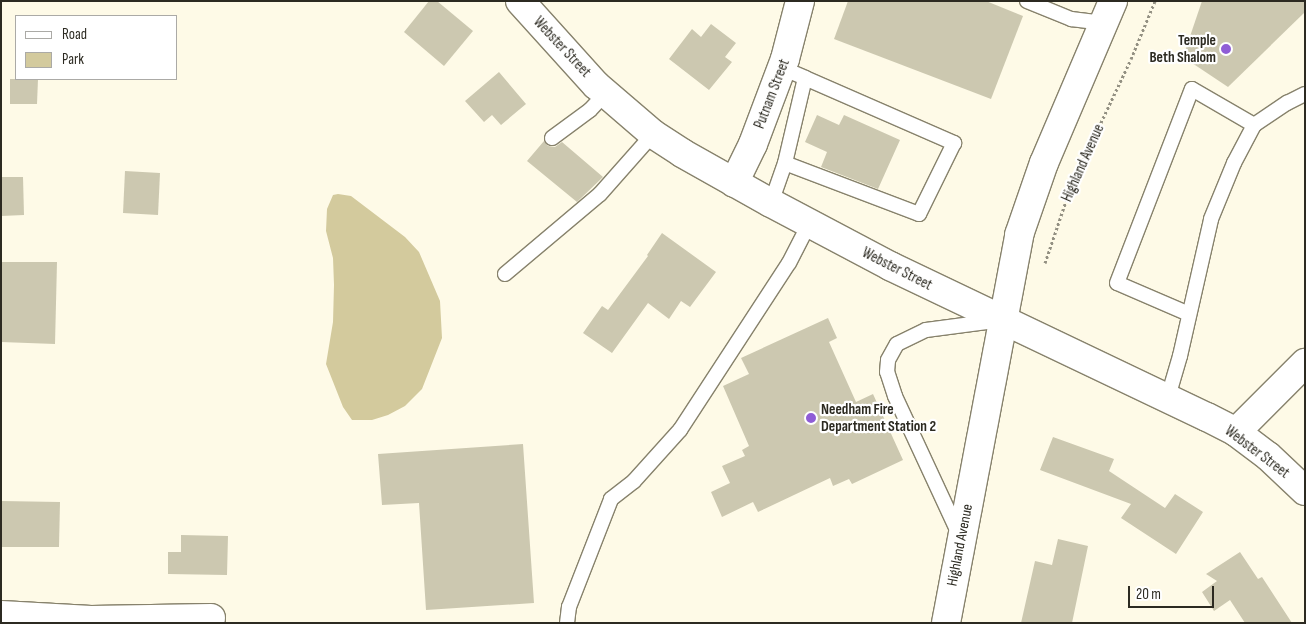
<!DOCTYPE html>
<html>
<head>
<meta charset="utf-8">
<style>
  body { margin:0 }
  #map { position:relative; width:1306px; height:624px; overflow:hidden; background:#fefae7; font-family:"Sofia Sans Condensed",sans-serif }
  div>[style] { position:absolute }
  .green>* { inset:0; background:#d3ca9d }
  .building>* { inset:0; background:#ccc8b0 }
  .path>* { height:3px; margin-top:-1.5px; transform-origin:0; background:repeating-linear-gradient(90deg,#939082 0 2.5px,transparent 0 5px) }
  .roads { filter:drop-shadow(1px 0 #87826c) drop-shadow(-1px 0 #87826c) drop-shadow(0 1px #87826c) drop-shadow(0 -1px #87826c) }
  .service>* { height:14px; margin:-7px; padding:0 7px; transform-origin:7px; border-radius:7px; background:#fff }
  .minor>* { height:28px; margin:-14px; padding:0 14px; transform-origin:14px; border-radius:14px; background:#fff }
  .tertiary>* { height:28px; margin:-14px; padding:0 14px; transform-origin:14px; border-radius:14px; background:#fff }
  .primary>* { height:28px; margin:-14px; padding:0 14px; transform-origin:14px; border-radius:14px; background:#fff }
  .dots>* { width:14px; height:14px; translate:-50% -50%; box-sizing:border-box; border:2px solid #fff; border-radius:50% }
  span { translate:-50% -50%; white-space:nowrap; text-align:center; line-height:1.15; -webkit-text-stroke:4.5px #fff; paint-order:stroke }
  .poi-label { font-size:15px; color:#2c2a21; font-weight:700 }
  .right { translate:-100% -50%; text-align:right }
  .left { translate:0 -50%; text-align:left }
  .street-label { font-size:15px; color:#2c2a21 }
  .frame { position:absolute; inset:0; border:2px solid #2c2a21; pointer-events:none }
  .legend { position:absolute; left:15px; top:15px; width:162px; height:65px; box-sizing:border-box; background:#fff; border:1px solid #abaaa6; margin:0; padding:6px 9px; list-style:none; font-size:15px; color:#2c2a21 }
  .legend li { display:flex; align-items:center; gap:10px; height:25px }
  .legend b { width:25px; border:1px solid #abaaa6 }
  .scale { position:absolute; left:1128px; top:586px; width:86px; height:22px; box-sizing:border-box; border:2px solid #2c2a21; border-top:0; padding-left:6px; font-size:15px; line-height:18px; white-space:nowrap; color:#2c2a21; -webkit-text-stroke:4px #fff; paint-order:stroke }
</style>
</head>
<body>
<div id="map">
  <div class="green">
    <div style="clip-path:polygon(338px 194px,351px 196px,405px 237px,419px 252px,440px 301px,442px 338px,422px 389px,405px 406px,388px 415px,372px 420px,352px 420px,343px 407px,326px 364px,333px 322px,334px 285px,333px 258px,326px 231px,327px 209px,333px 195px)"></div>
  </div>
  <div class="building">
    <div style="clip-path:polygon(429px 1px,437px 1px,473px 31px,444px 66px,404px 32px)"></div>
    <div style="clip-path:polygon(848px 1px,986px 1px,1023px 16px,991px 99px,834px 39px)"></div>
    <div style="clip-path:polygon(1202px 1px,1305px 1px,1305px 12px,1228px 87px,1183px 57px)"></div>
    <div style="clip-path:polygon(711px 24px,736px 43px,725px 57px,732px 62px,709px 90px,669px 59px,692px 29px,701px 37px)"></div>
    <div style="clip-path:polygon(499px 72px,526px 104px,501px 125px,492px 115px,484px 122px,465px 101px)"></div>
    <div style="clip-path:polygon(10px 79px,38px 79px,37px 104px,10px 104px)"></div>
    <div style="clip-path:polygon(817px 115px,839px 125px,844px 115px,900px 140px,878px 189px,821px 167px,827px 152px,805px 142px)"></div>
    <div style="clip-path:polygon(544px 141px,548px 146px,555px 147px,562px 142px,603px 177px,577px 202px,527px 161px)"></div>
    <div style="clip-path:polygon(125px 171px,160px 173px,158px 215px,123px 213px)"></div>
    <div style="clip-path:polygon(1px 177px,23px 177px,24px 215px,1px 216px)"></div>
    <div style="clip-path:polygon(662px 233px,716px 272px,690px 307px,681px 301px,669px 319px,648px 303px,612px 353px,583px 333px,602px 306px,608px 310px,648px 256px,647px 255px)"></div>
    <div style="clip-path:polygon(2px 262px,57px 262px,55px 344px,1px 342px)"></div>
    <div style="clip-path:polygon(828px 318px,837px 338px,829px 342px,856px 402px,873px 394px,903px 460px,852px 484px,849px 479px,833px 486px,830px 478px,758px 512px,753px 502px,722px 517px,711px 492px,730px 483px,722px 466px,745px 456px,742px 450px,749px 446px,723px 386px,749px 374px,741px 358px)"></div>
    <div style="clip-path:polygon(1053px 437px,1114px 459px,1109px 471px,1165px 508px,1175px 494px,1203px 512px,1176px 554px,1121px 518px,1131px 504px,1040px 470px)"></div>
    <div style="clip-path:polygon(523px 444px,534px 603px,426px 610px,419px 503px,382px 505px,378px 454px)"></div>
    <div style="clip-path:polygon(1px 501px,60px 502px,59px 547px,1px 547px)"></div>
    <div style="clip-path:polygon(181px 535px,228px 536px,227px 575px,168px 574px,168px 552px,181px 552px)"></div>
    <div style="clip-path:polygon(1058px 539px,1088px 546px,1072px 623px,1021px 623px,1035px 561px,1052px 565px)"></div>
    <div style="clip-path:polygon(1240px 552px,1258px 579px,1262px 577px,1292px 623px,1245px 623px,1230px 600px,1214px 611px,1202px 592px,1217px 581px,1206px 574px)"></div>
  </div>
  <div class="path">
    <div style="left:1045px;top:263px;width:81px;rotate:-71.3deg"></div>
    <div style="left:1071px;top:186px;width:140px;rotate:-64.7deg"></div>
    <div style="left:1131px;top:59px;width:63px;rotate:-67.5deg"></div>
  </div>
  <div class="roads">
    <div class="service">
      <div style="left:1027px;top:1px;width:48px;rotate:22.2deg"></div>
      <div style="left:1071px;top:19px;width:33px;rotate:7deg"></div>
      <div style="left:782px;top:68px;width:25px;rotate:23deg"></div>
      <div style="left:805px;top:78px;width:163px;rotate:23.6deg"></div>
      <div style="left:954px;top:143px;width:79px;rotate:116.2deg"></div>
      <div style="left:919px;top:214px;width:143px;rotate:-159.2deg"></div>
      <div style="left:785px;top:163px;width:87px;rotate:-76.8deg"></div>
      <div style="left:552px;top:138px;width:47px;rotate:-36.4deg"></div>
      <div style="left:590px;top:110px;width:23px;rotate:-47deg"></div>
      <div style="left:771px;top:203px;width:42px;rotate:-70.7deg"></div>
      <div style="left:505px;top:274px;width:124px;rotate:-40.1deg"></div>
      <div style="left:600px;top:194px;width:80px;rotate:-48.5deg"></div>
      <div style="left:1189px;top:314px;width:78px;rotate:-156.7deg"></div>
      <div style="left:1117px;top:283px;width:208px;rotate:-68.9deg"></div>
      <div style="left:1192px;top:89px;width:72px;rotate:30.1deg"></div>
      <div style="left:1168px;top:397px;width:43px;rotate:-73.7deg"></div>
      <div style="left:1180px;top:356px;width:140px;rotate:-77.2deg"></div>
      <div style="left:1211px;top:219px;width:61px;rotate:-67.7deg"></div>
      <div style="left:1234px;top:163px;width:43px;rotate:-62.2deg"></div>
      <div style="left:1254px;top:125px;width:40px;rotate:-34deg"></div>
      <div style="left:1287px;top:103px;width:20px;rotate:-27deg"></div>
      <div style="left:959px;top:534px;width:152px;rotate:-114.9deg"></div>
      <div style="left:895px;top:396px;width:25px;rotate:-108deg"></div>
      <div style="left:887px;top:372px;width:12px;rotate:-85deg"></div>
      <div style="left:888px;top:360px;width:18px;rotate:-61deg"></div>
      <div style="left:897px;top:344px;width:32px;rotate:-26deg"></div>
      <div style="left:926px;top:330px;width:69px;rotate:-7.5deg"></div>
      <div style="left:567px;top:623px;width:16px;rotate:-83deg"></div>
      <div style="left:569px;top:607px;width:116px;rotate:-68.7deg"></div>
      <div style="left:611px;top:499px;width:29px;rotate:-38deg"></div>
      <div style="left:634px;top:481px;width:69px;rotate:-48deg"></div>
      <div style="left:680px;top:430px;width:199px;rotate:-56.9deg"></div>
      <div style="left:789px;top:263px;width:44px;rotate:-62.9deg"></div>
    </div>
    <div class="minor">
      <div style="left:734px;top:183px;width:43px;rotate:-64deg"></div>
      <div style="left:753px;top:144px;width:91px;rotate:-69.4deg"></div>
      <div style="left:785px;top:59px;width:60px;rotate:-75.5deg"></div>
      <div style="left:1px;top:615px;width:90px;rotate:3.2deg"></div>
      <div style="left:91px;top:620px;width:120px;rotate:-1deg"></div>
    </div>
    <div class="tertiary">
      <div style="left:520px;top:1px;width:113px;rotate:47.9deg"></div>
      <div style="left:596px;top:85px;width:75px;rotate:40.7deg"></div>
      <div style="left:653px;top:134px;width:35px;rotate:33deg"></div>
      <div style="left:682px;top:153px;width:102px;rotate:29.3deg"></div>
      <div style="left:771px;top:203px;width:135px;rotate:27.9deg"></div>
      <div style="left:890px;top:266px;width:351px;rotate:25.5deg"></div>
      <div style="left:1207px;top:417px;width:33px;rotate:27deg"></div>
      <div style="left:1236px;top:432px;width:40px;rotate:37deg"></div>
      <div style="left:1268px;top:456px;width:51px;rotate:43.4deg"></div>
      <div style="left:1236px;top:432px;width:98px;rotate:-45deg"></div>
    </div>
    <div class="primary">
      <div style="left:946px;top:623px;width:395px;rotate:-79.3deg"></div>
      <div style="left:1019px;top:235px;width:76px;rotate:-70.9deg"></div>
      <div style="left:1044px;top:163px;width:176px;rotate:-66.9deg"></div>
    </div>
  </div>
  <div class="dots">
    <div style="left:1226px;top:49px;background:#8f5dd6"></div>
    <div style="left:811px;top:418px;background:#8f5dd6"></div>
  </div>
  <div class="poi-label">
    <span class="right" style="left:1216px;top:49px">Temple<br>Beth Shalom</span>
    <span class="left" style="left:821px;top:418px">Needham Fire<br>Department Station 2</span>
  </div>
  <div class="street-label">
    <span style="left:562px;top:47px;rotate:47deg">Webster Street</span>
    <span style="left:772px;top:94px;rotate:-69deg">Putnam Street</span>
    <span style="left:1083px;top:163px;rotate:-66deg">Highland Avenue</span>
    <span style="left:897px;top:269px;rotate:27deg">Webster Street</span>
    <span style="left:1257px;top:452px;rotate:37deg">Webster Street</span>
    <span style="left:960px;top:545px;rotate:-79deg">Highland Avenue</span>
  </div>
  <div class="frame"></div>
  <ul class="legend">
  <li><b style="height:6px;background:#fff"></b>Road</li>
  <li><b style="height:14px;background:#d3ca9d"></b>Park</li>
  </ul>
  <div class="scale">20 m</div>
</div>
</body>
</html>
